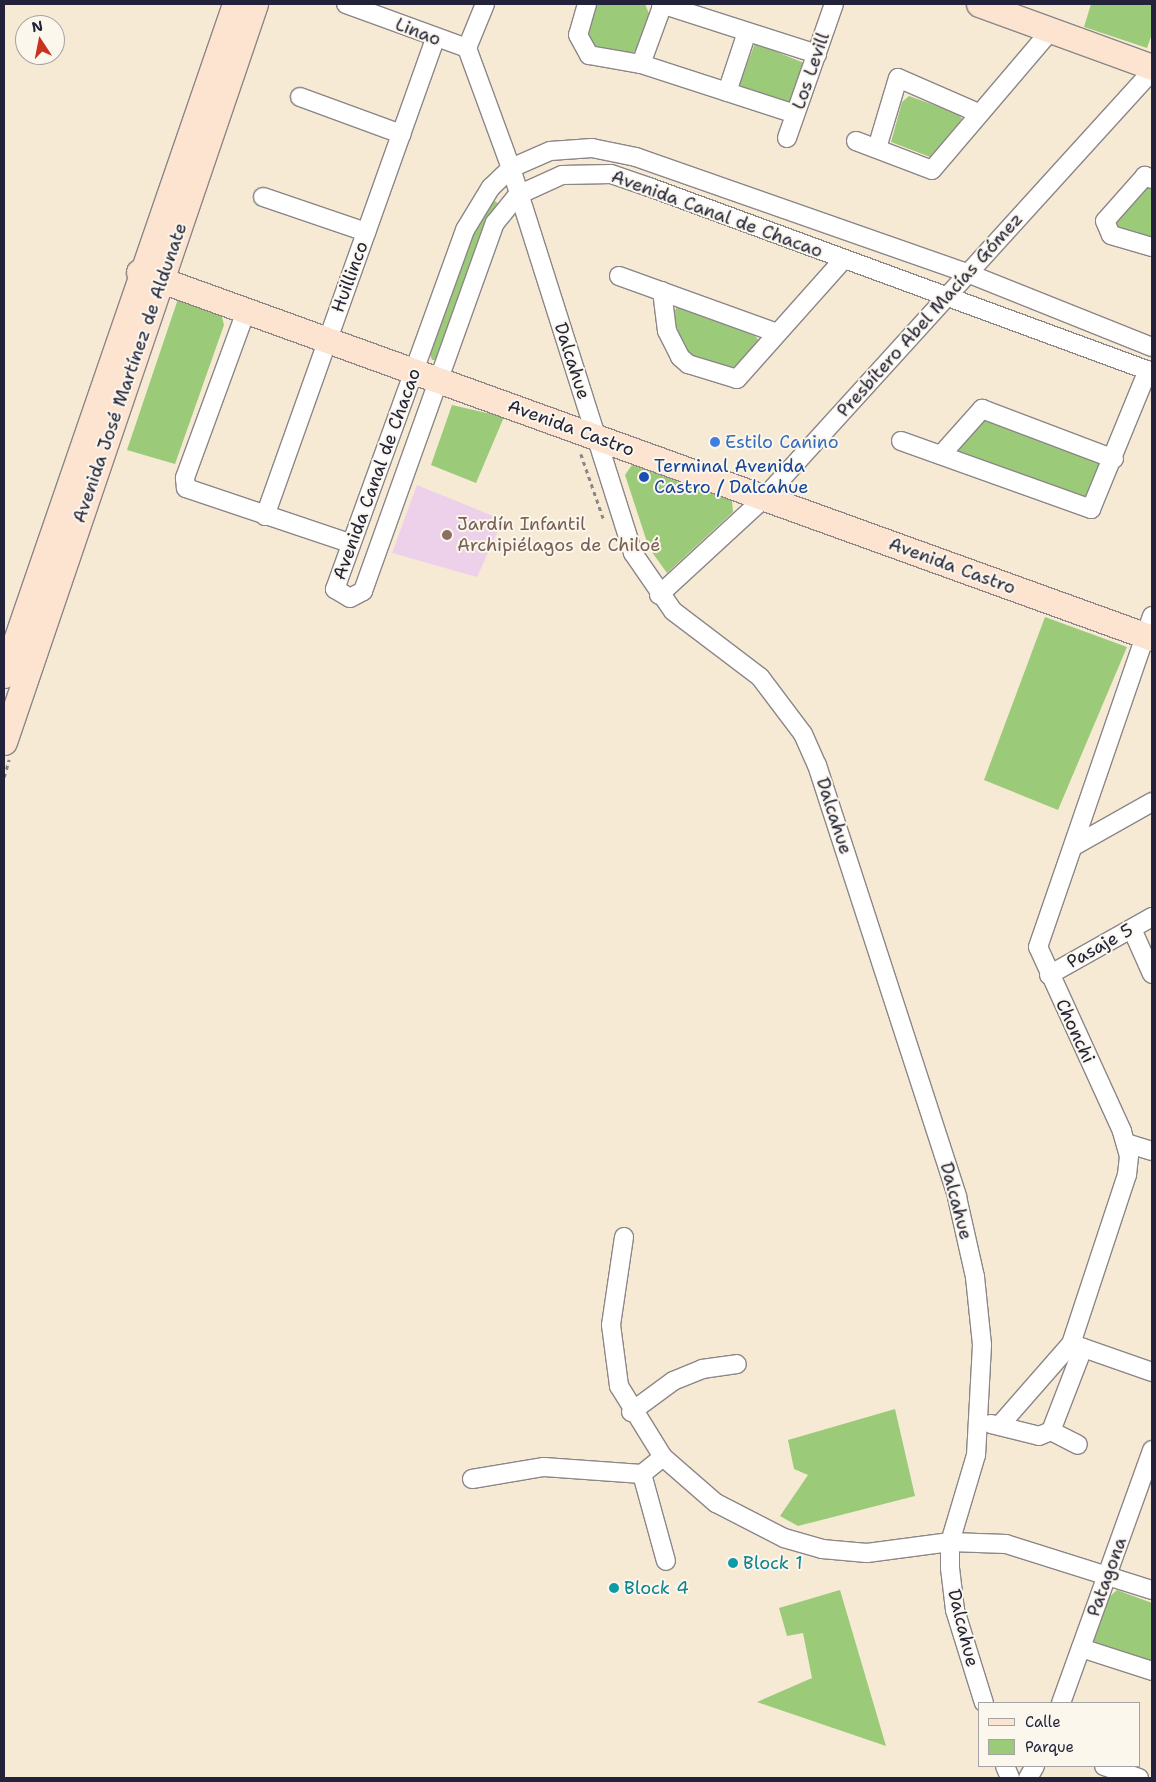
<!DOCTYPE html>
<html>
<head>
<meta charset="utf-8">
<style>
  body { margin:0 }
  #map { position:relative; width:1156px; height:1782px; overflow:hidden; background:#f6ead5; font-family:"Shantell Sans",sans-serif }
  div>[style] { position:absolute }
  .built>* { inset:0; background:#edd0e9 }
  .green>* { inset:0; background:#9bca79 }
  .path>* { height:2.5px; margin-top:-1.25px; transform-origin:0; background:repeating-linear-gradient(90deg,#8c8688 0 4px,transparent 0 8px) }
  .roads { filter:drop-shadow(1px 0 #8c8688) drop-shadow(-1px 0 #8c8688) drop-shadow(0 1px #8c8688) drop-shadow(0 -1px #8c8688) }
  .street>* { height:18px; margin:-9px; padding:0 9px; transform-origin:9px; border-radius:9px; background:#fff }
  .secondary>* { height:25px; margin:-12.5px; padding:0 12.5px; transform-origin:12.5px; border-radius:12.5px; background:#fde4d1 }
  .dots>* { width:14px; height:14px; translate:-50% -50%; box-sizing:border-box; border:2px solid #fbf7ec; border-radius:50% }
  span { translate:-50% -50%; white-space:nowrap; text-align:center; line-height:1.15; -webkit-text-stroke:4px #fbf7ec; paint-order:stroke }
  .street-label { font-size:18px; color:#22223b }
  .shop-label { font-size:18px; color:#366cbe }
  .left { translate:0 -50%; text-align:left }
  .transit-label { font-size:18px; color:#164399 }
  .education-label { font-size:18px; color:#785e54 }
  .culture-label { font-size:18px; color:#0d838f }
  .frame { position:absolute; inset:0; border:5px solid #22223b; pointer-events:none }
  .legend { position:absolute; left:978px; top:1702px; width:162px; height:65px; box-sizing:border-box; background:#fbf7ec; border:1px solid #a4a2a5; margin:0; padding:6px 9px; list-style:none; font-size:15px; color:#22223b }
  .legend li { display:flex; align-items:center; gap:10px; height:25px }
  .legend b { width:25px; border:1px solid #a4a2a5 }
  .north { position:absolute; left:15px; top:15px; width:50px; height:50px; box-sizing:border-box; background:#fbf7ec; border:1px solid #a4a2a5; border-radius:50%; rotate:349deg; font-size:14px; font-weight:700; line-height:20px; text-align:center; color:#22223b }
  .north::after { content:''; display:block; margin:auto; width:18px; height:22px; background:#c8321e; clip-path:polygon(50% 0,100% 100%,50% 72%,0 100%) }
</style>
</head>
<body>
<div id="map">
  <div class="built">
    <div style="clip-path:polygon(417px 485px,503px 520px,477px 577px,392px 553px)"></div>
  </div>
  <div class="green">
    <div style="clip-path:polygon(595px 4px,645px 4px,650px 16px,638px 50px,628px 54px,596px 49px,586px 40px)"></div>
    <div style="clip-path:polygon(1091px 4px,1152px 4px,1152px 34px,1147px 48px,1084px 27px)"></div>
    <div style="clip-path:polygon(755px 43px,804px 63px,792px 104px,738px 88px)"></div>
    <div style="clip-path:polygon(909px 96px,959px 114px,962px 119px,930px 157px,891px 142px,902px 102px)"></div>
    <div style="clip-path:polygon(1152px 184px,1152px 240px,1119px 228px,1115px 222px,1142px 185px)"></div>
    <div style="clip-path:polygon(493px 200px,499px 204px,437px 360px,432px 360px,430px 354px,476px 226px)"></div>
    <div style="clip-path:polygon(178px 299px,221px 313px,224px 325px,175px 464px,127px 450px)"></div>
    <div style="clip-path:polygon(678px 305px,755px 336px,760px 342px,731px 370px,692px 356px,683px 347px,673px 314px)"></div>
    <div style="clip-path:polygon(452px 405px,504px 417px,476px 483px,431px 465px)"></div>
    <div style="clip-path:polygon(984px 418px,1103px 461px,1090px 501px,957px 452px)"></div>
    <div style="clip-path:polygon(632px 465px,732px 501px,733px 512px,667px 573px,649px 548px,625px 475px)"></div>
    <div style="clip-path:polygon(1045px 617px,1127px 647px,1058px 810px,984px 780px)"></div>
    <div style="clip-path:polygon(895px 1409px,915px 1496px,798px 1526px,780px 1516px,808px 1475px,794px 1469px,788px 1440px)"></div>
    <div style="clip-path:polygon(840px 1590px,886px 1746px,757px 1702px,812px 1678px,803px 1633px,787px 1636px,779px 1608px)"></div>
    <div style="clip-path:polygon(1117px 1590px,1152px 1603px,1152px 1671px,1091px 1650px,1107px 1599px)"></div>
  </div>
  <div class="path">
    <div style="left:581px;top:454px;width:70px;rotate:70.8deg"></div>
    <div style="left:4px;top:777px;width:18px;rotate:-74deg"></div>
  </div>
  <div class="roads">
    <div class="street">
      <div style="left:346px;top:4px;width:129px;rotate:20deg"></div>
      <div style="left:485px;top:4px;width:48px;rotate:112.2deg"></div>
      <div style="left:467px;top:48px;width:128px;rotate:69.9deg"></div>
      <div style="left:511px;top:168px;width:404px;rotate:72.4deg"></div>
      <div style="left:633px;top:553px;width:70px;rotate:55.4deg"></div>
      <div style="left:673px;top:611px;width:109px;rotate:37.2deg"></div>
      <div style="left:760px;top:677px;width:71px;rotate:53deg"></div>
      <div style="left:803px;top:734px;width:34px;rotate:66deg"></div>
      <div style="left:817px;top:765px;width:454px;rotate:72deg"></div>
      <div style="left:957px;top:1197px;width:82px;rotate:77.3deg"></div>
      <div style="left:975px;top:1277px;width:68px;rotate:84.1deg"></div>
      <div style="left:982px;top:1345px;width:110px;rotate:93.1deg"></div>
      <div style="left:976px;top:1455px;width:91px;rotate:106.6deg"></div>
      <div style="left:950px;top:1542px;width:26px;rotate:90deg"></div>
      <div style="left:950px;top:1568px;width:42px;rotate:83.2deg"></div>
      <div style="left:955px;top:1610px;width:97px;rotate:72.7deg"></div>
      <div style="left:587px;top:4px;width:32px;rotate:106deg"></div>
      <div style="left:578px;top:35px;width:23px;rotate:61deg"></div>
      <div style="left:589px;top:55px;width:53px;rotate:9.8deg"></div>
      <div style="left:641px;top:64px;width:162px;rotate:18deg"></div>
      <div style="left:661px;top:4px;width:164px;rotate:17.8deg"></div>
      <div style="left:641px;top:64px;width:64px;rotate:-69.9deg"></div>
      <div style="left:727px;top:92px;width:63px;rotate:-71.6deg"></div>
      <div style="left:300px;top:97px;width:108px;rotate:20.1deg"></div>
      <div style="left:787px;top:138px;width:142px;rotate:-70.7deg"></div>
      <div style="left:856px;top:141px;width:81px;rotate:20.9deg"></div>
      <div style="left:932px;top:170px;width:184px;rotate:-49.6deg"></div>
      <div style="left:877px;top:148px;width:73px;rotate:-73.3deg"></div>
      <div style="left:898px;top:78px;width:87px;rotate:23.6deg"></div>
      <div style="left:1152px;top:179px;width:8px;rotate:-157deg"></div>
      <div style="left:1145px;top:176px;width:60px;rotate:131.6deg"></div>
      <div style="left:1105px;top:221px;width:15px;rotate:67deg"></div>
      <div style="left:1111px;top:235px;width:43px;rotate:16.3deg"></div>
      <div style="left:263px;top:197px;width:109px;rotate:18.8deg"></div>
      <div style="left:619px;top:276px;width:168px;rotate:19.8deg"></div>
      <div style="left:662px;top:291px;width:40px;rotate:82.9deg"></div>
      <div style="left:667px;top:331px;width:29px;rotate:63deg"></div>
      <div style="left:680px;top:357px;width:11px;rotate:41deg"></div>
      <div style="left:688px;top:364px;width:51px;rotate:17deg"></div>
      <div style="left:737px;top:379px;width:161px;rotate:-48.3deg"></div>
      <div style="left:246px;top:311px;width:178px;rotate:110.1deg"></div>
      <div style="left:185px;top:478px;width:10px;rotate:84deg"></div>
      <div style="left:186px;top:488px;width:172px;rotate:18.6deg"></div>
      <div style="left:1152px;top:347px;width:199px;rotate:-158.2deg"></div>
      <div style="left:967px;top:273px;width:351px;rotate:-160.7deg"></div>
      <div style="left:636px;top:157px;width:45px;rotate:-168.4deg"></div>
      <div style="left:592px;top:148px;width:42px;rotate:175.9deg"></div>
      <div style="left:550px;top:151px;width:43px;rotate:156.4deg"></div>
      <div style="left:511px;top:168px;width:28px;rotate:136deg"></div>
      <div style="left:491px;top:187px;width:50px;rotate:121.2deg"></div>
      <div style="left:465px;top:230px;width:382px;rotate:109.9deg"></div>
      <div style="left:335px;top:589px;width:17px;rotate:31deg"></div>
      <div style="left:350px;top:598px;width:15px;rotate:-28deg"></div>
      <div style="left:363px;top:591px;width:391px;rotate:-70.3deg"></div>
      <div style="left:495px;top:223px;width:36px;rotate:-51deg"></div>
      <div style="left:518px;top:195px;width:48px;rotate:-24.4deg"></div>
      <div style="left:562px;top:175px;width:49px;rotate:-1.2deg"></div>
      <div style="left:611px;top:174px;width:40px;rotate:18.9deg"></div>
      <div style="left:649px;top:187px;width:536px;rotate:20.19deg"></div>
      <div style="left:901px;top:441px;width:202px;rotate:19.7deg"></div>
      <div style="left:1091px;top:509px;width:150px;rotate:-67.7deg"></div>
      <div style="left:941px;top:455px;width:62px;rotate:-48.3deg"></div>
      <div style="left:982px;top:409px;width:141px;rotate:20.7deg"></div>
      <div style="left:265px;top:516px;width:506px;rotate:-70.38deg"></div>
      <div style="left:659px;top:595px;width:143px;rotate:-42.7deg"></div>
      <div style="left:764px;top:498px;width:577px;rotate:-47.74deg"></div>
      <div style="left:1074px;top:846px;width:90px;rotate:-29.4deg"></div>
      <div style="left:1132px;top:929px;width:49px;rotate:66deg"></div>
      <div style="left:1049px;top:975px;width:118px;rotate:-29.4deg"></div>
      <div style="left:1126px;top:1143px;width:27px;rotate:17deg"></div>
      <div style="left:624px;top:1237px;width:89px;rotate:98.4deg"></div>
      <div style="left:611px;top:1325px;width:62px;rotate:82.5deg"></div>
      <div style="left:619px;top:1386px;width:84px;rotate:58.2deg"></div>
      <div style="left:663px;top:1457px;width:70px;rotate:41deg"></div>
      <div style="left:716px;top:1503px;width:76px;rotate:27.2deg"></div>
      <div style="left:784px;top:1538px;width:40px;rotate:16deg"></div>
      <div style="left:822px;top:1549px;width:45px;rotate:5.1deg"></div>
      <div style="left:867px;top:1553px;width:84px;rotate:-7.5deg"></div>
      <div style="left:950px;top:1542px;width:56px;rotate:2deg"></div>
      <div style="left:1006px;top:1544px;width:153px;rotate:17.5deg"></div>
      <div style="left:1072px;top:1344px;width:85px;rotate:19.3deg"></div>
      <div style="left:631px;top:1412px;width:52px;rotate:-36.4deg"></div>
      <div style="left:673px;top:1381px;width:31px;rotate:-22deg"></div>
      <div style="left:702px;top:1369px;width:35px;rotate:-8deg"></div>
      <div style="left:991px;top:1424px;width:49px;rotate:14deg"></div>
      <div style="left:1039px;top:1436px;width:13px;rotate:-23deg"></div>
      <div style="left:1051px;top:1431px;width:89px;rotate:-68.9deg"></div>
      <div style="left:1000px;top:1425px;width:108px;rotate:-48.8deg"></div>
      <div style="left:1071px;top:1344px;width:178px;rotate:-71.7deg"></div>
      <div style="left:1127px;top:1175px;width:19px;rotate:-84deg"></div>
      <div style="left:1129px;top:1156px;width:26px;rotate:-106deg"></div>
      <div style="left:1122px;top:1131px;width:202px;rotate:-114.5deg"></div>
      <div style="left:1038px;top:947px;width:350px;rotate:-71deg"></div>
      <div style="left:1051px;top:1431px;width:30px;rotate:27deg"></div>
      <div style="left:642px;top:1474px;width:90px;rotate:74.6deg"></div>
      <div style="left:472px;top:1479px;width:73px;rotate:-9.5deg"></div>
      <div style="left:544px;top:1467px;width:98px;rotate:4.1deg"></div>
      <div style="left:642px;top:1474px;width:27px;rotate:-39deg"></div>
      <div style="left:1081px;top:1648px;width:75px;rotate:17.9deg"></div>
      <div style="left:1061px;top:1703px;width:269px;rotate:-70.2deg"></div>
      <div style="left:1005px;top:1766px;width:13px;rotate:67deg"></div>
      <div style="left:1104px;top:1766px;width:37px;rotate:19deg"></div>
      <div style="left:1028px;top:1778px;width:14px;rotate:-60deg"></div>
    </div>
    <div class="secondary">
      <div style="left:979px;top:4px;width:184px;rotate:20deg"></div>
      <div style="left:139px;top:272px;width:1077px;rotate:19.86deg"></div>
      <div style="left:4px;top:675px;width:710px;rotate:-71deg"></div>
      <div style="left:4px;top:742px;width:780px;rotate:-71.22deg"></div>
    </div>
  </div>
  <div class="dots">
    <div style="left:715px;top:442px;background:#3f7fe0"></div>
    <div style="left:644px;top:477px;background:#1a4fb4"></div>
    <div style="left:447px;top:535px;background:#8d6e63"></div>
    <div style="left:733px;top:1563px;background:#0f9aa8"></div>
    <div style="left:614px;top:1588px;background:#0f9aa8"></div>
  </div>
  <div class="street-label">
    <span style="left:418px;top:32px;rotate:21deg">Linao</span>
    <span style="left:811px;top:71px;rotate:-71deg">Los Levill</span>
    <span style="left:717px;top:214px;rotate:20deg">Avenida Canal de Chacao</span>
    <span style="left:350px;top:277px;rotate:-70deg">Huillinco</span>
    <span style="left:930px;top:315px;rotate:-48deg">Presbítero Abel Macías Gómez</span>
    <span style="left:572px;top:361px;rotate:72deg">Dalcahue</span>
    <span style="left:130px;top:373px;rotate:-71deg">Avenida José Martínez de Aldunate</span>
    <span style="left:571px;top:428px;rotate:20deg">Avenida Castro</span>
    <span style="left:377px;top:474px;rotate:-70deg">Avenida Canal de Chacao</span>
    <span style="left:952px;top:566px;rotate:20deg">Avenida Castro</span>
    <span style="left:834px;top:816px;rotate:72deg">Dalcahue</span>
    <span style="left:1100px;top:946px;rotate:-29deg">Pasaje 5</span>
    <span style="left:1075px;top:1031px;rotate:65deg">Chonchi</span>
    <span style="left:956px;top:1201px;rotate:75deg">Dalcahue</span>
    <span style="left:1107px;top:1577px;rotate:-70deg">Patagona</span>
    <span style="left:963px;top:1628px;rotate:76deg">Dalcahue</span>
  </div>
  <div class="shop-label">
    <span class="left" style="left:725px;top:442px">Estilo Canino</span>
  </div>
  <div class="transit-label">
    <span class="left" style="left:654px;top:477px">Terminal Avenida<br>Castro / Dalcahue</span>
  </div>
  <div class="education-label">
    <span class="left" style="left:457px;top:535px">Jardín Infantil<br>Archipiélagos de Chiloé</span>
  </div>
  <div class="culture-label">
    <span class="left" style="left:743px;top:1563px">Block 1</span>
    <span class="left" style="left:624px;top:1588px">Block 4</span>
  </div>
  <div class="frame"></div>
  <ul class="legend">
  <li><b style="height:6px;background:#fde4d1"></b>Calle</li>
  <li><b style="height:14px;background:#9bca79"></b>Parque</li>
  </ul>
  <div class="north">N</div>
</div>
</body>
</html>
